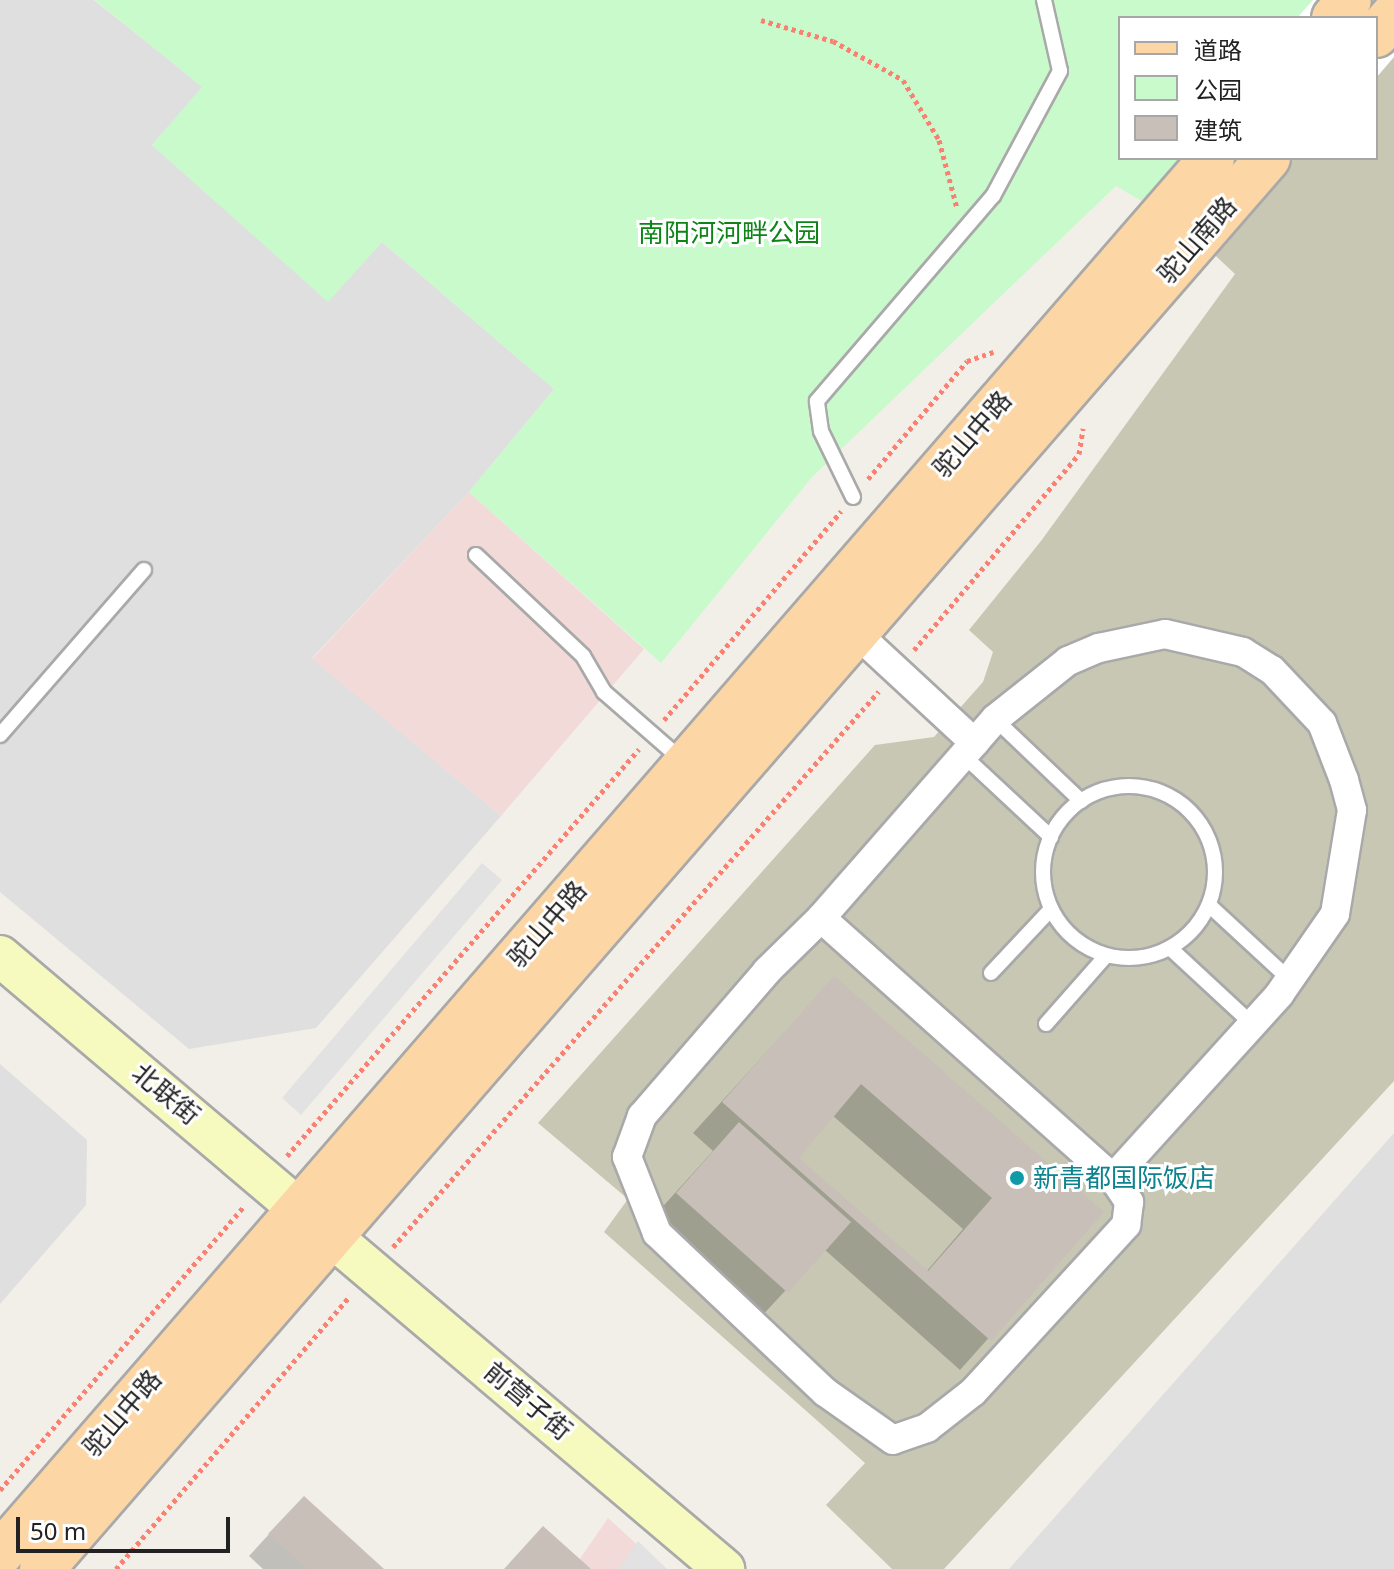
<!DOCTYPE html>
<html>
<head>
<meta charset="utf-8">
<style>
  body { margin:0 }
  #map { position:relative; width:1394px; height:1569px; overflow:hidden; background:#f2efe9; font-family:"Noto Sans","Noto Sans SC",sans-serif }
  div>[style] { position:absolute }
  .residential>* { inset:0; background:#e0dfdf }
  .commercial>* { inset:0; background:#f2dad9 }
  .construction>* { inset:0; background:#c7c7b4 }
  .park>* { inset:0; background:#c8facc }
  .parking>* { inset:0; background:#e2e2e2 }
  .pier>* { inset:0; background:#fff }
  .shadow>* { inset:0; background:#0003 }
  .building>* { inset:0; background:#c7bfb8 }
  .path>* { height:5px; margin-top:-2.5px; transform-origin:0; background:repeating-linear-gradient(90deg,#fa8072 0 4px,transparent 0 8px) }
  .roads { filter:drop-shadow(2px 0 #a9a9a9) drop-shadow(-2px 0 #a9a9a9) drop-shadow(0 2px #a9a9a9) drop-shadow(0 -2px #a9a9a9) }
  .lane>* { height:14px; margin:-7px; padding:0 7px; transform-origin:7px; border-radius:7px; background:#fff }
  .lane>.ring { margin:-7px; padding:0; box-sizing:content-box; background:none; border:14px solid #fff; border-radius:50% }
  .street>* { height:28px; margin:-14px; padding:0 14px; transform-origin:14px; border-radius:14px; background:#fff }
  .secondary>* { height:40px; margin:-20px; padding:0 20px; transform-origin:20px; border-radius:20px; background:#f7fabf }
  .primary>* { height:44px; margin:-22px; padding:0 22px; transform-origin:22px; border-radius:22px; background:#fcd6a4 }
  .dots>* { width:22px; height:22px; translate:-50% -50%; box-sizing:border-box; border:4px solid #fff; border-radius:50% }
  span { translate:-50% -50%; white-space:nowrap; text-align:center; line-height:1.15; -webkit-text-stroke:6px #fff; paint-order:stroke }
  .park-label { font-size:26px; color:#0c8416 }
  .street-label { font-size:26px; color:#222 }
  .culture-label { font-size:26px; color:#0d838f }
  .left { translate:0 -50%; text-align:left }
  .legend { position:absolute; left:1118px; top:16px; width:260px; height:144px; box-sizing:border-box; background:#fff; border:2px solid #a7a7a7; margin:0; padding:10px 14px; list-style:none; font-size:24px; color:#222 }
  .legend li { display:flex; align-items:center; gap:16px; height:40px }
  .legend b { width:40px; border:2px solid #a7a7a7 }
  .scale { position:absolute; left:16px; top:1517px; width:214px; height:36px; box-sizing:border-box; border:4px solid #222; border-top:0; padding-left:10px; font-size:24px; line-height:28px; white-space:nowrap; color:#222; -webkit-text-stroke:6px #fff; paint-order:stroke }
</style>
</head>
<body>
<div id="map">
  <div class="residential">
    <div style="clip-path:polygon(0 0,94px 0,203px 87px,152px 145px,328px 301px,382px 242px,554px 389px,469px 492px,312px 658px,501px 816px,316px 1028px,189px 1049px,0 892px)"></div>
    <div style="clip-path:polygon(0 1064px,87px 1140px,86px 1205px,0 1304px)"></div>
    <div style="clip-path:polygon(1394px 1133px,1394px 1569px,1009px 1569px)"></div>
  </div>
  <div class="commercial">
    <div style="clip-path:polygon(469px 492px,644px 649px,501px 816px,312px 659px)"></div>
    <div style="clip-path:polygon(608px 1518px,664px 1569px,573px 1569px)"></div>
  </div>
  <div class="construction">
    <div style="clip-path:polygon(1394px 0,1394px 1081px,944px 1569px,892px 1569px,826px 1505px,865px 1463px,604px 1232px,628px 1199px,538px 1123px,875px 745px,934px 737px,983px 682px,993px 652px,969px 630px,1041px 541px,1235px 274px,1184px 226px,1243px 158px,1376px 158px,1376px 18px)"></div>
  </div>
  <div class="park">
    <div style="clip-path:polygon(95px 0,1379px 0,1364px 18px,1120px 18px,1120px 158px,1243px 158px,1184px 226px,1116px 186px,812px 477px,661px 663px,469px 492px,554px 389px,382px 242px,328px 302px,152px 145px,202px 87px)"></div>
  </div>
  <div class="parking">
    <div style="clip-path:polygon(482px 863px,502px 880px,301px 1115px,282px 1098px)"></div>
    <div style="clip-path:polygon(638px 1541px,667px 1569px,619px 1569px)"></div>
  </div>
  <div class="pier">
    <div style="clip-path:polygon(1313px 0,1394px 0,1394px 57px,1376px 78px,1376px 18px,1297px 18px)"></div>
  </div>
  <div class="shadow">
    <div style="clip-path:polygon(evenodd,834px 978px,1101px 1212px,960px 1370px,824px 1249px,757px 1321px,647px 1224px,713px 1151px,693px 1133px,834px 978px,832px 1115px,963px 1229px,926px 1272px,796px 1158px,832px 1115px)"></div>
    <div style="clip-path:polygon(283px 1519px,381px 1569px,263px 1569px,249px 1556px)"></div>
  </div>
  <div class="building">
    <div style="clip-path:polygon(evenodd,834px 976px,1104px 1212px,991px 1341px,722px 1102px,834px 976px,861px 1084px,992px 1198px,928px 1271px,799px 1158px,861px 1084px)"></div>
    <div style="clip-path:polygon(739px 1122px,851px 1222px,788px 1293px,676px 1193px)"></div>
    <div style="clip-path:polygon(304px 1496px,384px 1569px,307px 1569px,268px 1534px)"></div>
    <div style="clip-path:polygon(543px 1526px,591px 1569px,504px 1569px)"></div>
  </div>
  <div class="path">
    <div style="left:761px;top:20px;width:75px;rotate:16.3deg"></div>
    <div style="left:833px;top:41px;width:80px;rotate:29.1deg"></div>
    <div style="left:903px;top:80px;width:70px;rotate:59deg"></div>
    <div style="left:939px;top:140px;width:70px;rotate:75.2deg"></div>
    <div style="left:868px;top:479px;width:154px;rotate:-50deg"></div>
    <div style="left:967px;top:361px;width:28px;rotate:-19deg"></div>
    <div style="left:914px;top:650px;width:256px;rotate:-49.9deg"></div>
    <div style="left:1079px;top:454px;width:26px;rotate:-81deg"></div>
    <div style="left:664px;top:720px;width:274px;rotate:-49.7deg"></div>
    <div style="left:287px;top:1156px;width:538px;rotate:-49.14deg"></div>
    <div style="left:393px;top:1247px;width:738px;rotate:-48.84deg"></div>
    <div style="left:0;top:1490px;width:374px;rotate:-49.3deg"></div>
    <div style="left:116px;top:1569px;width:360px;rotate:-49.4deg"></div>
  </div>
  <div class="roads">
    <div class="lane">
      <div style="left:853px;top:497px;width:73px;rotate:-115.9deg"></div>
      <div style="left:821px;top:431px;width:30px;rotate:-98deg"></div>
      <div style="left:817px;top:401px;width:270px;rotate:-49.4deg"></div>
      <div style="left:993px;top:196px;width:142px;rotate:-61.8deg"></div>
      <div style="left:1060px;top:71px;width:73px;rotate:-102.7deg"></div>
      <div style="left:476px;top:555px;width:147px;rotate:43.3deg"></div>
      <div style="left:583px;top:656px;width:42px;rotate:59.7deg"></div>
      <div style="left:604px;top:692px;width:105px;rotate:41.1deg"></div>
      <div style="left:995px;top:719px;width:119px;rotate:43.6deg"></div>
      <div style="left:0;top:735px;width:219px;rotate:-48.9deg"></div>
      <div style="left:964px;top:756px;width:119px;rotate:43deg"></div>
      <div class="ring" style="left:1043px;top:786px;width:158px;height:158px"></div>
      <div style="left:1209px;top:905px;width:110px;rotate:42.8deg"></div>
      <div style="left:1170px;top:948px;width:112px;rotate:42.8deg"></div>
      <div style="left:991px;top:973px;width:88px;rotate:-46.8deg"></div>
      <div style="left:1046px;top:1024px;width:91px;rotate:-48.6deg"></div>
    </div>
    <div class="street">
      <div style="left:855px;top:632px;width:163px;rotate:42.8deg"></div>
      <div style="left:821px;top:918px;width:391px;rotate:41.7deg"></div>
      <div style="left:1113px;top:1178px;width:29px;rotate:56deg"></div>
      <div style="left:1129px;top:1202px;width:23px;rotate:97deg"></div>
      <div style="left:1126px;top:1225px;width:226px;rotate:132.5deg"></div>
      <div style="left:973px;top:1392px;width:58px;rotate:142deg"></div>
      <div style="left:927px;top:1428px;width:36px;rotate:161deg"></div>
      <div style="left:893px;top:1440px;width:83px;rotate:-144.8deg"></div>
      <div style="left:825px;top:1392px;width:231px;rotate:-136.6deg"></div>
      <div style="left:657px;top:1233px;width:82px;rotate:-111.5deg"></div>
      <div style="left:627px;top:1157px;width:44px;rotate:-69.9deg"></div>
      <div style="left:642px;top:1116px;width:191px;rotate:-49.2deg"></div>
      <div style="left:767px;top:971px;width:76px;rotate:-44.5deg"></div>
      <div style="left:821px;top:918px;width:264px;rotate:-48.8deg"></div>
      <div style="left:995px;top:719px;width:93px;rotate:-38.5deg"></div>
      <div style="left:1068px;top:661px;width:34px;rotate:-23deg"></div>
      <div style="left:1099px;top:648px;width:67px;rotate:-12deg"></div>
      <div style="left:1165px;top:634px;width:80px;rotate:13deg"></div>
      <div style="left:1243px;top:652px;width:34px;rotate:32deg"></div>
      <div style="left:1272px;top:670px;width:73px;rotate:46.7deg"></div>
      <div style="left:1322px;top:723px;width:61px;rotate:68.9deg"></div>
      <div style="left:1344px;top:780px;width:31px;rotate:75deg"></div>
      <div style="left:1352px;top:810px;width:105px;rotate:99.3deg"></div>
      <div style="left:1335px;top:914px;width:98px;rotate:124.7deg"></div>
      <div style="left:1279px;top:995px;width:247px;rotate:132.2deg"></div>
    </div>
    <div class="secondary">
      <div style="left:0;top:956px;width:949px;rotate:40.25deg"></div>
    </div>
    <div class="primary">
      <div style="left:1334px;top:18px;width:23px;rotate:-50deg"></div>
      <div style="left:1376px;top:35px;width:28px;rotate:-49deg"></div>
      <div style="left:0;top:1554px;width:1849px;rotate:-49.04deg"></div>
      <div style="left:42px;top:1569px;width:1869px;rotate:-49.01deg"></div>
    </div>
  </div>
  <div class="dots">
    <div style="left:1017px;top:1178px;background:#0f9aa8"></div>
  </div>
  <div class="park-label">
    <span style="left:729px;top:233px">南阳河河畔公园</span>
  </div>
  <div class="street-label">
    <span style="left:1197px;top:240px;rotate:-49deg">驼山南路</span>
    <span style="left:972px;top:434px;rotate:-49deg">驼山中路</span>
    <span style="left:547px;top:924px;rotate:-49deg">驼山中路</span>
    <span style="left:166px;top:1094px;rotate:40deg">北联街</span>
    <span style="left:528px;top:1401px;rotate:40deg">前营子街</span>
    <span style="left:122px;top:1413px;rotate:-49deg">驼山中路</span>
  </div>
  <div class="culture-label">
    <span class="left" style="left:1033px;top:1178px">新青都国际饭店</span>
  </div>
  <ul class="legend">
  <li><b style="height:10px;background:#fcd6a4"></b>道路</li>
  <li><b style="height:22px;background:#c8facc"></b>公园</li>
  <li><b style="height:22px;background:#c7bfb8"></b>建筑</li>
  </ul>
  <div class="scale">50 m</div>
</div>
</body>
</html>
